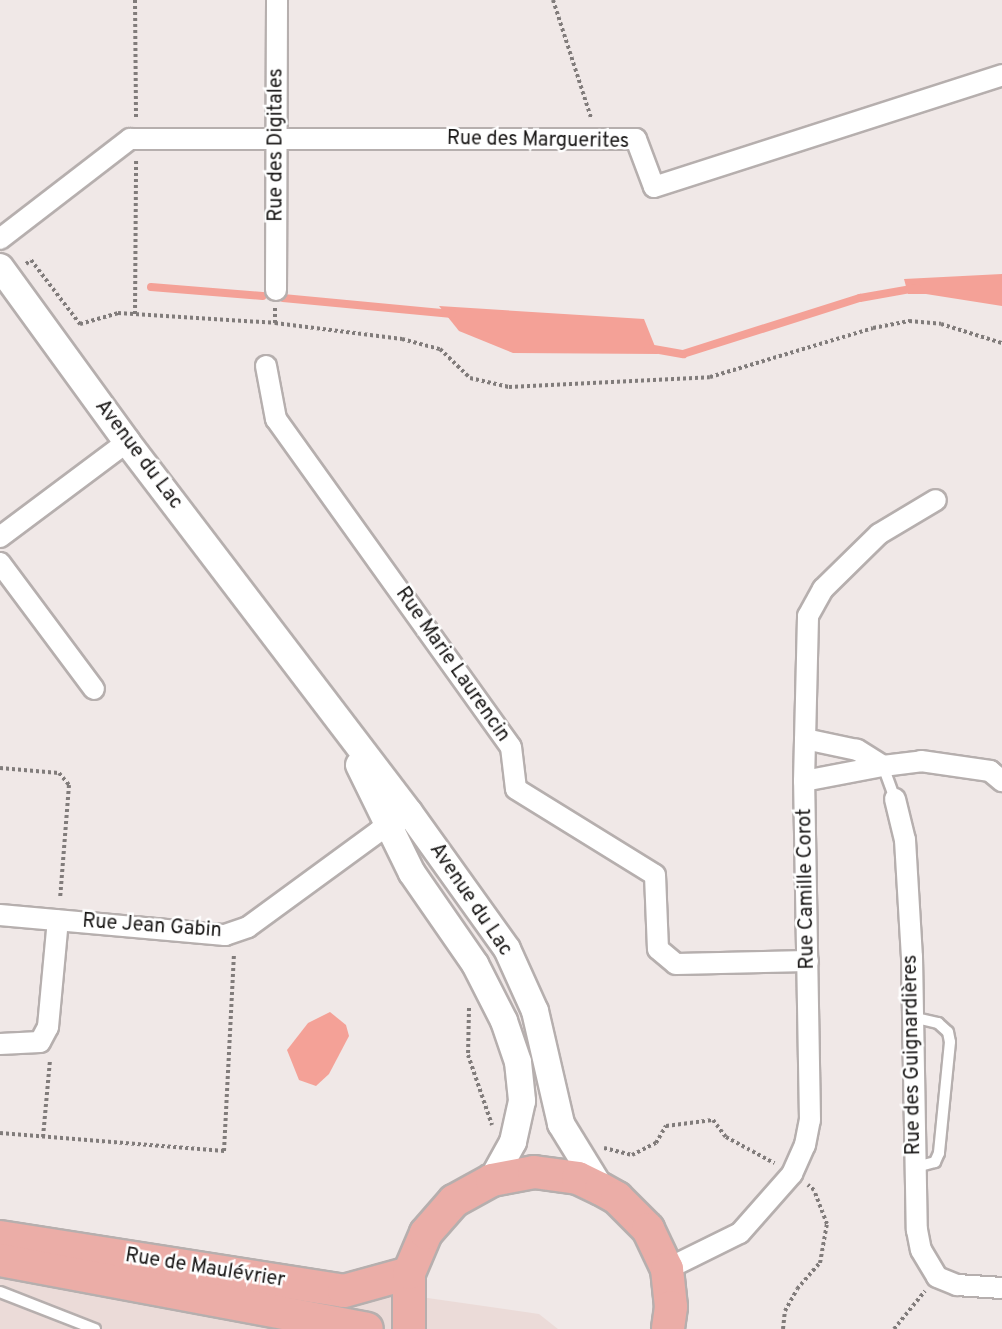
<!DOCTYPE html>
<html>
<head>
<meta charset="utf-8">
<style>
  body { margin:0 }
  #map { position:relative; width:1002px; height:1329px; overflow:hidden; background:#f0e8e7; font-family:Overpass,sans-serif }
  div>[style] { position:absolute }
  .built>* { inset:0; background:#ebdbd8 }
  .water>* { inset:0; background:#f4a197 }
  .stream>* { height:8px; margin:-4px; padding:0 4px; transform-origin:4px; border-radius:4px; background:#f4a197 }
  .path>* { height:4px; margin-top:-2px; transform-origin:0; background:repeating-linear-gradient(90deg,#817c7b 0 3px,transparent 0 6px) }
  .roads { filter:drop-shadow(2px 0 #b6afae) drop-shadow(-2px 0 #b6afae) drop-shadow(0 2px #b6afae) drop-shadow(0 -2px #b6afae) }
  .service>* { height:10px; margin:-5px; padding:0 5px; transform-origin:5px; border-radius:5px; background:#fff }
  .minor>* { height:20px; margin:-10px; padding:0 10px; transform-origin:10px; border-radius:10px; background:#fff }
  .tertiary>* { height:26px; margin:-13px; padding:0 13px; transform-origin:13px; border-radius:13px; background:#fff }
  .primary>* { height:32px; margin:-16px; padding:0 16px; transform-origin:16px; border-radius:16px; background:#ebada7 }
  span { translate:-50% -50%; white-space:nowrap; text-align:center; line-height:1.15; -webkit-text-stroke:5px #fff; paint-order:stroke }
  .street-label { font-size:20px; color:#181615 }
</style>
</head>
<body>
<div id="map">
  <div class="built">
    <div style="clip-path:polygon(0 1237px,539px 1314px,558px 1329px,0 1329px)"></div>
  </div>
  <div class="water">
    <div style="clip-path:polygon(1002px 274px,1002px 306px,926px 294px,908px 294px,904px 279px)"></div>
    <div style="clip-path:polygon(439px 306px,644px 319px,658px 354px,513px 353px,459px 331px)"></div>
    <div style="clip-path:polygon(330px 1012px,346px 1025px,349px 1036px,329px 1074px,316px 1086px,299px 1080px,287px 1050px,308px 1023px)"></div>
  </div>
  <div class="stream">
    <div style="left:151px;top:287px;width:112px;rotate:4.6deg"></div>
    <div style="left:283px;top:298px;width:170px;rotate:5.4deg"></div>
    <div style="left:648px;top:348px;width:36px;rotate:10deg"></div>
    <div style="left:683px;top:354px;width:186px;rotate:-17.6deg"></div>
    <div style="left:860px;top:298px;width:58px;rotate:-10deg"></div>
  </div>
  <div class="path">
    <div style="left:135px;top:0;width:119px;rotate:89.5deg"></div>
    <div style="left:553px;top:0;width:124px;rotate:72.1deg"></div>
    <div style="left:26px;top:264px;width:6px;rotate:-39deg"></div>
    <div style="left:31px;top:260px;width:81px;rotate:52.6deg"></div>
    <div style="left:80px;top:324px;width:40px;rotate:-16deg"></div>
    <div style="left:118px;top:313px;width:157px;rotate:3.6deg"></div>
    <div style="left:275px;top:323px;width:128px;rotate:7.2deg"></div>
    <div style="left:402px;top:339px;width:39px;rotate:15deg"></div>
    <div style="left:440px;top:349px;width:42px;rotate:44deg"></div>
    <div style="left:470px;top:378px;width:40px;rotate:13deg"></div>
    <div style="left:509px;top:387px;width:201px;rotate:-2.8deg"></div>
    <div style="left:710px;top:377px;width:170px;rotate:-16.7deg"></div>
    <div style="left:873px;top:328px;width:37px;rotate:-11deg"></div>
    <div style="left:909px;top:321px;width:32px;rotate:5deg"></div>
    <div style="left:941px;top:324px;width:64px;rotate:17.3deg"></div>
    <div style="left:135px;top:314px;width:154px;rotate:-89.6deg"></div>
    <div style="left:275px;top:323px;width:15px;rotate:-90deg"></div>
    <div style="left:0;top:768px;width:59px;rotate:4.8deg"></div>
    <div style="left:59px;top:773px;width:16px;rotate:50deg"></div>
    <div style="left:69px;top:785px;width:114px;rotate:94.5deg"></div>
    <div style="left:469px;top:1008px;width:47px;rotate:91.2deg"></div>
    <div style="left:468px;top:1055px;width:74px;rotate:71.1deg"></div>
    <div style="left:0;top:1133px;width:225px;rotate:4.6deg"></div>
    <div style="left:224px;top:1151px;width:198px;rotate:-87.1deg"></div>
    <div style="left:43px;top:1137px;width:77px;rotate:-84.8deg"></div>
    <div style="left:604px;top:1148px;width:29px;rotate:14deg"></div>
    <div style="left:632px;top:1155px;width:27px;rotate:-27deg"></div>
    <div style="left:656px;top:1143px;width:20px;rotate:-60deg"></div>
    <div style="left:666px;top:1126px;width:47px;rotate:-7.3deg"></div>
    <div style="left:713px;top:1120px;width:21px;rotate:53deg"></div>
    <div style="left:726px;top:1137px;width:55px;rotate:28.4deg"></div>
    <div style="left:783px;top:1329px;width:18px;rotate:-84deg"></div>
    <div style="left:785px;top:1311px;width:25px;rotate:-61deg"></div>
    <div style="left:797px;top:1289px;width:35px;rotate:-49deg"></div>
    <div style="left:820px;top:1263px;width:40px;rotate:-80deg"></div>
    <div style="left:827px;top:1224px;width:36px;rotate:-111deg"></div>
    <div style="left:814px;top:1190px;width:8px;rotate:-140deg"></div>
    <div style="left:894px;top:1329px;width:49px;rotate:-50.8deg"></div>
  </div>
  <div class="roads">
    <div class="service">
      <div style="left:883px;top:766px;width:35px;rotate:70deg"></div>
      <div style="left:912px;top:1017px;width:27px;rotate:13deg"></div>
      <div style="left:938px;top:1023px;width:13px;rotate:42deg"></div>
      <div style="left:948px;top:1032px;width:10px;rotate:79deg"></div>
      <div style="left:950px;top:1042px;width:112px;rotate:95.7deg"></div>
      <div style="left:939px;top:1153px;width:10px;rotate:114deg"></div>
      <div style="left:935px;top:1162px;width:20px;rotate:165deg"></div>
      <div style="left:0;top:1292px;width:102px;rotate:21.3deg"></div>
    </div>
    <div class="minor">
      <div style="left:0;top:239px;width:164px;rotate:-37.6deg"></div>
      <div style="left:130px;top:139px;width:506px"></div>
      <div style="left:636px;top:139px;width:51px;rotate:69.4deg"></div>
      <div style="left:654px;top:187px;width:366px;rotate:-17.8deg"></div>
      <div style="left:276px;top:290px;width:290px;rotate:-89.8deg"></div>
      <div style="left:266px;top:366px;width:54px;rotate:79.3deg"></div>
      <div style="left:276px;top:419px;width:403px;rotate:54.4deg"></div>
      <div style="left:511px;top:747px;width:42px;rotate:83.2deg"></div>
      <div style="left:516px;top:789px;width:163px;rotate:31.7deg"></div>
      <div style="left:655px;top:875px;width:74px;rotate:87.7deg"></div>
      <div style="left:658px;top:949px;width:23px;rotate:40deg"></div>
      <div style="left:676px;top:964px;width:132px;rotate:-1.3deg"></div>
      <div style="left:0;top:537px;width:159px;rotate:-36.8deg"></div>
      <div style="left:0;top:563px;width:157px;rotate:53.3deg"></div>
      <div style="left:883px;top:766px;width:38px;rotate:-7deg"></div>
      <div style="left:921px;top:761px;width:70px;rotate:8.2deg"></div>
      <div style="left:990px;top:771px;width:16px;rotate:40deg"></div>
      <div style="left:804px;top:781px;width:80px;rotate:-10.8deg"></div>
      <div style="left:883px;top:766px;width:31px;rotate:-148deg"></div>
      <div style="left:857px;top:750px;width:53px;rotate:-168.1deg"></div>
      <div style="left:895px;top:799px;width:42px;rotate:76.3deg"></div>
      <div style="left:905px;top:840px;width:117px;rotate:86.6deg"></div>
      <div style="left:912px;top:957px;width:273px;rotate:89deg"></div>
      <div style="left:917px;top:1230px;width:20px;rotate:79deg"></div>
      <div style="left:921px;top:1250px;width:31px;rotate:59deg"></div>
      <div style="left:937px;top:1277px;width:22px;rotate:22deg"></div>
      <div style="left:957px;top:1285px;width:45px;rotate:3.8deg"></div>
      <div style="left:0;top:915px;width:226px;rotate:5.1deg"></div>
      <div style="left:225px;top:935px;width:24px;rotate:-19deg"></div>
      <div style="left:248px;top:927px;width:162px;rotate:-36.2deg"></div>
      <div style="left:379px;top:831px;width:25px;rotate:-27deg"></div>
      <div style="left:0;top:1044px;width:40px;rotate:-2.9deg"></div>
      <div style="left:40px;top:1042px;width:17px;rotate:-62deg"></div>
      <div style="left:48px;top:1027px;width:107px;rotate:-84.7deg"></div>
      <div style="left:667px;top:1269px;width:81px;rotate:-26.3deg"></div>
      <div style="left:740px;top:1233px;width:79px;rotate:-48.6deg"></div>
      <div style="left:792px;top:1174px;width:32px;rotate:-66deg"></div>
      <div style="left:805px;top:1145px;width:25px;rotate:-79deg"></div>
      <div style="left:810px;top:1120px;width:339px;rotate:-91deg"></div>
      <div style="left:804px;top:781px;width:165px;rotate:-88.6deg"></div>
      <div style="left:808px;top:616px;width:31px;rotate:-61deg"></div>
      <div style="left:823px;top:589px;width:78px;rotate:-44.5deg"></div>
      <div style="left:879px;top:534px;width:66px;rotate:-30.8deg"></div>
    </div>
    <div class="tertiary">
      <div style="left:0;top:267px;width:216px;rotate:54deg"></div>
      <div style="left:127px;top:442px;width:465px;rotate:52.7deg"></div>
      <div style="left:409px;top:812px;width:168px;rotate:54.4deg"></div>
      <div style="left:507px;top:949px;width:68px;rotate:65.7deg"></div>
      <div style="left:535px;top:1011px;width:116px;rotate:77deg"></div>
      <div style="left:561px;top:1124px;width:76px;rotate:58.4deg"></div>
      <div style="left:359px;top:765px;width:120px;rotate:63.9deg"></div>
      <div style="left:412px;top:873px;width:111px;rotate:55.3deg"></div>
      <div style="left:475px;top:964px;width:64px;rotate:63deg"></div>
      <div style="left:504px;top:1021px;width:43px;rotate:71.1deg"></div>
      <div style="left:518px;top:1062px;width:39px;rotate:84deg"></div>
      <div style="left:522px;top:1101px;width:42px;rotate:102.4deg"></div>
      <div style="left:513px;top:1142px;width:43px;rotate:118.9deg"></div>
    </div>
    <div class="primary">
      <div style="left:0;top:1237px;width:348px;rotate:8.9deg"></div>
      <div style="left:344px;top:1291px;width:67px;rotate:-15.5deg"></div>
      <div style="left:0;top:1260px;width:373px;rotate:10.6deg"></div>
      <div style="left:409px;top:1329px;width:56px;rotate:-90deg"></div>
      <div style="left:409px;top:1273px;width:43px;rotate:-67deg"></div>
      <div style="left:426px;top:1233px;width:43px;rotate:-48.8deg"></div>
      <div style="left:454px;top:1201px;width:43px;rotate:-28.9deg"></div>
      <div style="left:492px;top:1180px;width:43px;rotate:-10.8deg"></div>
      <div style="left:534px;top:1172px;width:44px;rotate:7.8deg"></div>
      <div style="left:578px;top:1178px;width:25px;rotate:26deg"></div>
      <div style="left:601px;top:1189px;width:18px;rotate:29deg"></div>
      <div style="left:617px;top:1198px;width:44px;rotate:45deg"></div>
      <div style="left:648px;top:1229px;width:44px;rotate:64.6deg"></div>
      <div style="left:667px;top:1269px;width:38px;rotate:84deg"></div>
      <div style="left:671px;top:1307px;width:22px;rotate:98deg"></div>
    </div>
  </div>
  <div class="street-label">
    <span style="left:538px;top:141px;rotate:1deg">Rue des Marguerites</span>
    <span style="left:277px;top:145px;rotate:-90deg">Rue des Digitales</span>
    <span style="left:138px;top:455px;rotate:53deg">Avenue du Lac</span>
    <span style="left:452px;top:665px;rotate:55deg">Rue Marie Laurencin</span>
    <span style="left:807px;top:889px;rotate:-91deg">Rue Camille Corot</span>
    <span style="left:470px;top:900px;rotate:56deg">Avenue du Lac</span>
    <span style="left:152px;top:927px;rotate:4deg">Rue Jean Gabin</span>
    <span style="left:913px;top:1055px;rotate:-91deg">Rue des Guignardières</span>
    <span style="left:205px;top:1269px;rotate:9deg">Rue de Maulévrier</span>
  </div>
</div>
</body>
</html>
